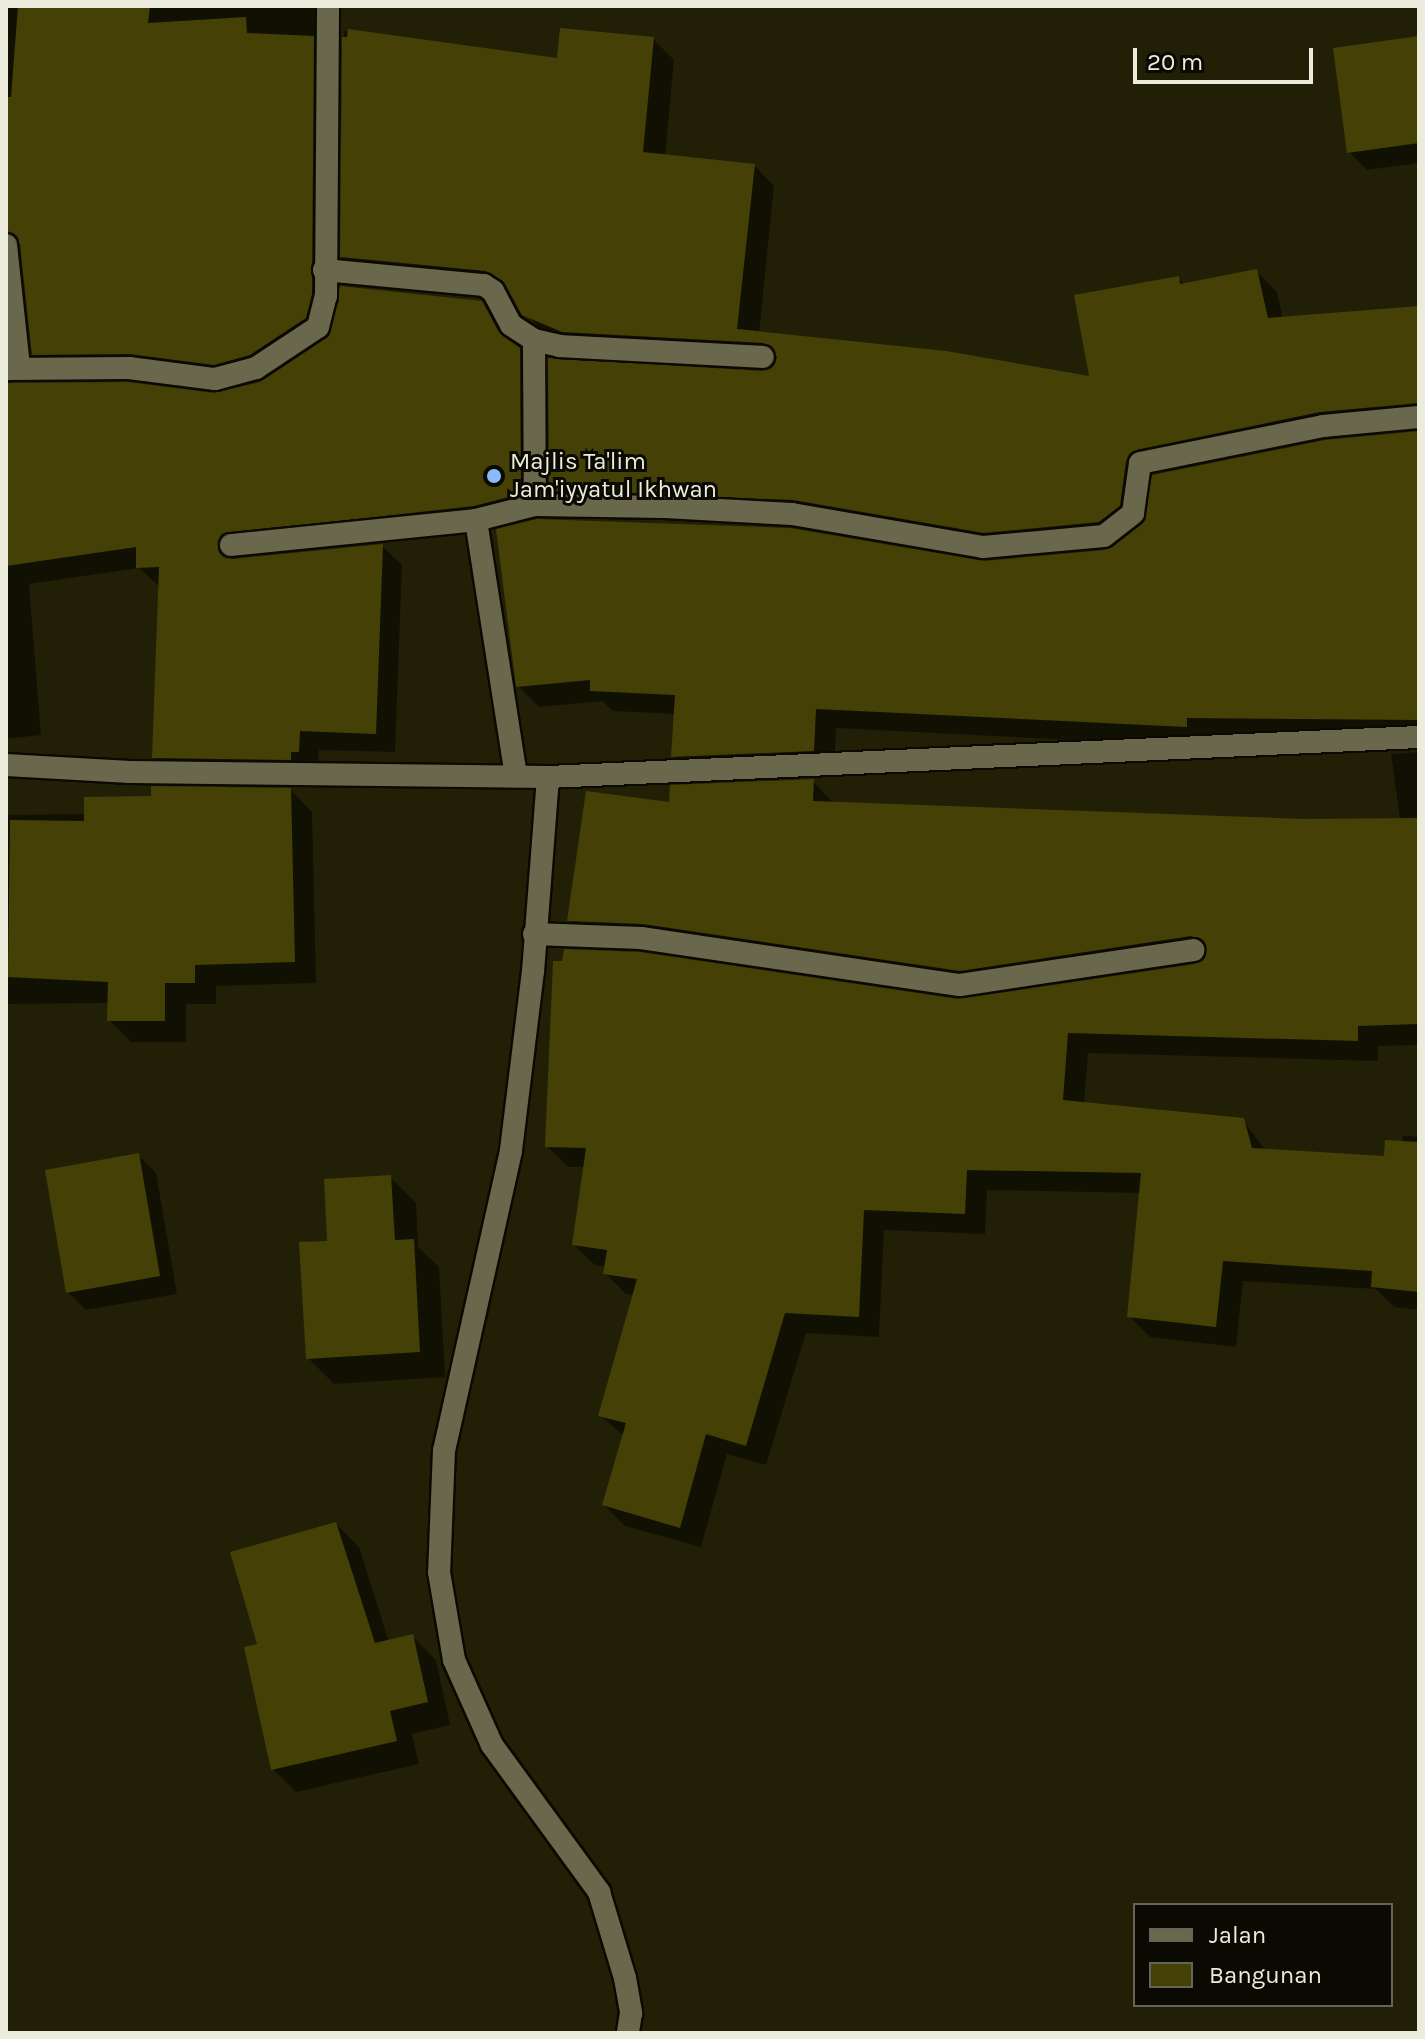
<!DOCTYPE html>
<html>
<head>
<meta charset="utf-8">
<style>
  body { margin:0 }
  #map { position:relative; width:1425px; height:2039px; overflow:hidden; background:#212007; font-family:Karla,sans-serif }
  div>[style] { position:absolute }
  .shadow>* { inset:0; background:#0007 }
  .building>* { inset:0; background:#454106 }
  .roads { filter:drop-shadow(2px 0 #0b0900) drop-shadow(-2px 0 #0b0900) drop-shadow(0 2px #0b0900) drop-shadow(0 -2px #0b0900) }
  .minor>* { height:22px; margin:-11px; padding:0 11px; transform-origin:11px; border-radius:11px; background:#69684d }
  .dots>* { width:22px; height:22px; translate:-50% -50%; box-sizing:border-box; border:4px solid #0a0902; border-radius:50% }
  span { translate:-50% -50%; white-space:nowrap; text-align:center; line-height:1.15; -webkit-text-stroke:6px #0a0902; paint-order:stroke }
  .poi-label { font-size:24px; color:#ececdc }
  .left { translate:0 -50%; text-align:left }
  .frame { position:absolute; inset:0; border:8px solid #ececdc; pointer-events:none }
  .legend { position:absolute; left:1133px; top:1903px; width:260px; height:104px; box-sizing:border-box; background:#0a0902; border:2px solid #646459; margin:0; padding:10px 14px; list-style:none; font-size:24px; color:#ececdc }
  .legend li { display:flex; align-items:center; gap:16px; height:40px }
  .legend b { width:40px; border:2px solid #646459 }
  .scale { position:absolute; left:1133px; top:48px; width:180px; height:36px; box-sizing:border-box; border:4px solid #ececdc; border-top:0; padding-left:10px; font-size:24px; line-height:28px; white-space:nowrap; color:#ececdc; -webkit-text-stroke:6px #0a0902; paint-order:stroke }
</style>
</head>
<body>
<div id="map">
  <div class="shadow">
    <div style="clip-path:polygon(evenodd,6px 6px,332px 6px,331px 322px,342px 288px,478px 301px,539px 369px,540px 513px,250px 550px,234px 561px,382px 546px,402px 565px,395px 752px,319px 750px,318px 771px,173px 777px,154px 757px,160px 587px,139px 568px,29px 584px,41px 735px,6px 739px,6px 6px,23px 251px,34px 354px,53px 373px,235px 383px,278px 372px,264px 382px,218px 395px,9px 385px,22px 375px,11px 266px,23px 251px)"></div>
    <div style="clip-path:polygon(344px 31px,559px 60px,653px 39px,674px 60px,665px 157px,754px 165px,774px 186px,759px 334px,1091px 378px,1178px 278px,1185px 285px,1256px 271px,1277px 292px,1283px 319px,1419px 308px,1419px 425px,1343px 432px,1158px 469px,1146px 481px,1139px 532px,1419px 433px,1419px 744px,1207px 747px,836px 728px,834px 771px,694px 777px,674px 757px,676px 714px,613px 711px,603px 701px,539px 707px,518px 686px,981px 563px,1106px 552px,1119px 543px,1006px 553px,815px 520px,572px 511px,551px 490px,777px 362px,584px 352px,545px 336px,509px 291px,363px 278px,342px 257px)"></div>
    <div style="clip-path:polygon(1419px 38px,1419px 163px,1367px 170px,1349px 152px)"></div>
    <div style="clip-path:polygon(1419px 752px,1419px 1045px,1378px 1046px,1378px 1061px,1088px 1053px,1084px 1104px,1243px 1120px,1266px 1151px,1401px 1159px,1403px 1136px,1419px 1137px,1419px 1310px,1394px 1307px,1376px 1289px,1243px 1281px,1236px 1347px,1150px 1337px,1129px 1316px,1141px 1193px,987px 1190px,985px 1234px,884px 1230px,879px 1337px,806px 1333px,766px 1465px,727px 1454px,701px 1547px,625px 1526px,604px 1505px,624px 1436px,600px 1415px,635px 1295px,626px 1294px,605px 1273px,606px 1267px,595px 1265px,574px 1245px,585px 1167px,568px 1167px,547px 1146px,962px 1001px,1196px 966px,1202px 958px,982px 991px,590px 941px,570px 921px,670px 805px,813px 781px,833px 803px,1305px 821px,1400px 819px,1391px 754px)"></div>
    <div style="clip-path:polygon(291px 790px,312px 812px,316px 983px,216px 986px,216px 1004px,186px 1004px,186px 1042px,131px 1042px,109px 1020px,110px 1003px,6px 1004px,6px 815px,86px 814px)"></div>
    <div style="clip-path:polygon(138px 1155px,156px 1173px,177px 1294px,86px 1310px,68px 1292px)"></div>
    <div style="clip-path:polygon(390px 1177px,416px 1203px,418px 1247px,439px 1267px,445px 1377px,334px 1384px,308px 1358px,330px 1243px)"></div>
    <div style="clip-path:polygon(336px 1524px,359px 1547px,389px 1642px,413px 1637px,436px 1660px,450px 1725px,412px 1734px,419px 1764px,296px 1792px,273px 1769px,259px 1646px)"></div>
  </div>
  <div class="building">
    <div style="clip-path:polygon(18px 6px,150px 6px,148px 23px,246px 17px,247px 33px,314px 36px,312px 294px,306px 318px,250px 355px,214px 365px,129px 354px,32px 355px,20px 244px,6px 231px,6px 97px,11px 97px)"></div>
    <div style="clip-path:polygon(560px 28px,654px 37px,643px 152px,755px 164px,737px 329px,946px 351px,1089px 376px,1074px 295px,1179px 276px,1180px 284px,1257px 269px,1268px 318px,1419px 306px,1419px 403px,1320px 412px,1136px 450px,1126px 461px,1120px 506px,1099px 522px,984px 533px,793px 500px,549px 491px,548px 358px,762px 371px,774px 365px,777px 357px,764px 343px,562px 332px,522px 315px,505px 284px,486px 271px,340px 257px,342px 37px,347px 37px,348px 29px,557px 58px)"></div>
    <div style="clip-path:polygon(1419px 36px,1419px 143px,1347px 153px,1333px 48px)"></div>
    <div style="clip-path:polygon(340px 286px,482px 301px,499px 332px,520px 348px,521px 494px,474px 506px,222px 534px,219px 552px,232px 559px,383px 544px,376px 734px,300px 731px,299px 752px,291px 752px,291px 760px,152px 758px,159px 567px,136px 568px,136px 547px,6px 566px,6px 383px,128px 382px,214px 393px,260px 382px,326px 338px)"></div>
    <div style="clip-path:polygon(1419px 431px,1419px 720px,1187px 718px,1187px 727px,816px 709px,814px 751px,671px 757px,675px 695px,590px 691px,590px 680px,516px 687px,496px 529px,537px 519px,790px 528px,984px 561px,1105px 550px,1142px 523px,1152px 475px,1325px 440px)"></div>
    <div style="clip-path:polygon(814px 779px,813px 801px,1305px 819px,1419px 818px,1419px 1024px,1358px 1026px,1358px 1041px,1068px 1033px,1063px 1100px,1244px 1118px,1252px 1148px,1384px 1156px,1385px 1140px,1419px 1142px,1419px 1292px,1371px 1287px,1372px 1271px,1223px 1261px,1216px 1327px,1127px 1317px,1141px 1173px,967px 1170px,965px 1214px,864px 1210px,859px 1317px,785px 1313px,746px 1446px,706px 1434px,680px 1528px,602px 1505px,626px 1423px,598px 1416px,637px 1279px,603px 1274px,607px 1250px,572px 1245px,586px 1148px,545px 1147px,553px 961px,562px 961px,564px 949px,640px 952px,958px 999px,1195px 964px,1206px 954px,1203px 941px,1191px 936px,960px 971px,643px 924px,567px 921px,586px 791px,669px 802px,670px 785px)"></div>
    <div style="clip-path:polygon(151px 786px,291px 788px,295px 962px,195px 965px,195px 983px,165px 983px,165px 1021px,107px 1021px,108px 982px,8px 977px,10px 820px,84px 821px,84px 797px,151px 796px)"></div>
    <div style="clip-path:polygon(139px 1153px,160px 1276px,66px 1293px,45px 1170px)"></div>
    <div style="clip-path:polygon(391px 1175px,395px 1240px,414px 1239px,420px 1352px,306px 1359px,299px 1242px,327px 1241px,324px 1179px)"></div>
    <div style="clip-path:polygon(336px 1522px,375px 1643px,413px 1634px,428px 1702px,390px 1711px,397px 1741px,271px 1770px,244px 1647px,257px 1644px,230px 1552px)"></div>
  </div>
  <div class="roads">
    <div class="minor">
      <div style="left:6px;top:245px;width:123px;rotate:83.9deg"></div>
      <div style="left:324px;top:270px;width:161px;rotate:5.4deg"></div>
      <div style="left:484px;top:285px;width:11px;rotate:34deg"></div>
      <div style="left:493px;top:291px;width:38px;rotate:62deg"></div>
      <div style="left:511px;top:325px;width:27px;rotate:33deg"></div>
      <div style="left:534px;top:340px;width:27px;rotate:13deg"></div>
      <div style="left:560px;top:346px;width:203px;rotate:3.1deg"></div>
      <div style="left:534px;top:340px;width:165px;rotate:89.7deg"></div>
      <div style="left:6px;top:369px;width:123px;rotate:-0.5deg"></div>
      <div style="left:129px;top:368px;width:87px;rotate:7.3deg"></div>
      <div style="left:215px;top:379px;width:42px;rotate:-15deg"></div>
      <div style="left:256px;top:368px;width:74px;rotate:-33.5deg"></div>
      <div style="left:318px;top:327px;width:32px;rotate:-76deg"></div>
      <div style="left:326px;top:296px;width:290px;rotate:-89.6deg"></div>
      <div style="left:231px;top:545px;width:246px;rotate:-5.8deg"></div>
      <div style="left:6px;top:765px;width:124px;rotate:3.2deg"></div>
      <div style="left:130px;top:772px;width:418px;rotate:0.7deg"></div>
      <div style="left:548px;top:777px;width:872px;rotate:-2.63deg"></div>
      <div style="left:516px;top:776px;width:259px;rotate:-98.9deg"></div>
      <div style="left:476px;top:520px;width:61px;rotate:-14.3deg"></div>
      <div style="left:535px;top:505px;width:130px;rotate:0.9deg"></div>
      <div style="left:665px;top:507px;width:127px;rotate:3.2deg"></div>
      <div style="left:792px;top:514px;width:194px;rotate:9.8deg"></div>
      <div style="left:983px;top:547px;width:121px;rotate:-5.2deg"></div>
      <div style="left:1104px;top:536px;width:37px;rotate:-38deg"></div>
      <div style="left:1133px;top:513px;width:50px;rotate:-82deg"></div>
      <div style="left:1140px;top:463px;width:187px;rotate:-11.4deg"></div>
      <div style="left:1323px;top:426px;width:96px;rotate:-5.4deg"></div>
      <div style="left:548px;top:777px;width:195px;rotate:94.4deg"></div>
      <div style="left:533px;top:971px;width:181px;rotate:97deg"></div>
      <div style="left:511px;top:1151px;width:306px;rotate:102.6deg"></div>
      <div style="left:444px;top:1450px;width:122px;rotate:92.3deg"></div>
      <div style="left:439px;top:1572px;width:89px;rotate:80.3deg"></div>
      <div style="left:454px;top:1660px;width:93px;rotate:65.9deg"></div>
      <div style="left:492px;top:1745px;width:182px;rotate:53.9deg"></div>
      <div style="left:599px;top:1892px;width:90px;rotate:73.2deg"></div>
      <div style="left:625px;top:1978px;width:36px;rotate:80deg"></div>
      <div style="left:631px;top:2013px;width:20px;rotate:99deg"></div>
      <div style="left:534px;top:934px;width:107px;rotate:2.1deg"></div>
      <div style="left:641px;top:938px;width:322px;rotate:8.4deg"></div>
      <div style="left:960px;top:985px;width:236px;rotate:-8.5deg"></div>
    </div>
  </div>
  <div class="dots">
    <div style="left:494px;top:476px;background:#89bafc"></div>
  </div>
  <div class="poi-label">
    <span class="left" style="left:510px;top:476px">Majlis Ta'lim<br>Jam'iyyatul Ikhwan</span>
  </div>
  <div class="frame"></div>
  <ul class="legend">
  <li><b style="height:10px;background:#69684d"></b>Jalan</li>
  <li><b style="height:22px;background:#454106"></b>Bangunan</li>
  </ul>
  <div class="scale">20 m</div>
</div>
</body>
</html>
